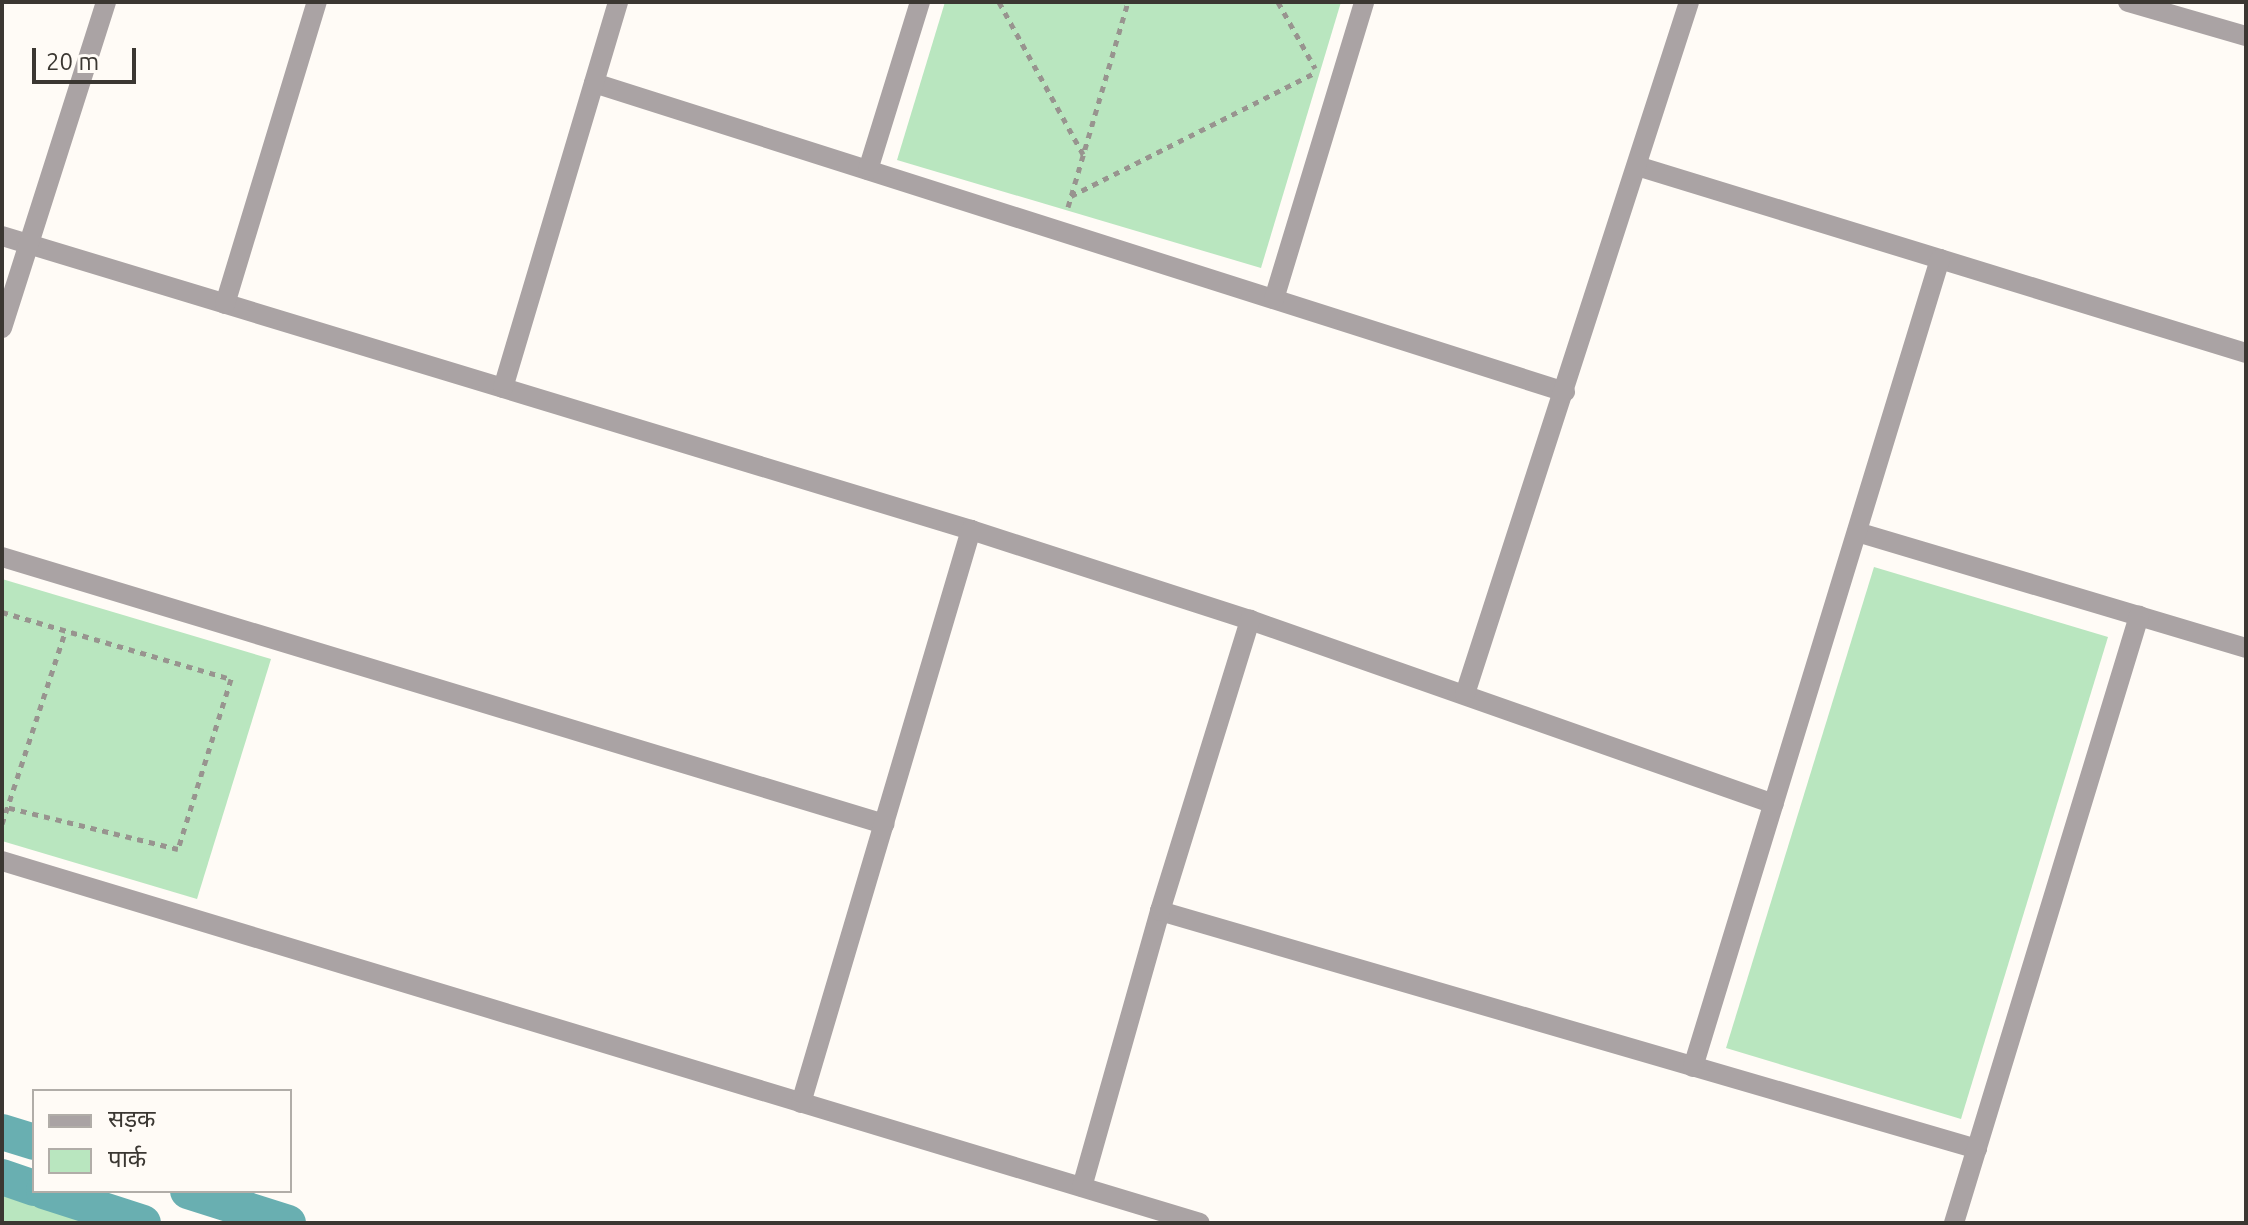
<!DOCTYPE html>
<html>
<head>
<meta charset="utf-8">
<style>
  body { margin:0 }
  #map { position:relative; width:2248px; height:1225px; overflow:hidden; background:#fffbf6; font-family:Ubuntu,"Noto Sans Devanagari",sans-serif }
  div>[style] { position:absolute }
  .green>* { inset:0; background:#b9e6bf }
  .canal>* { height:36px; margin:-18px; padding:0 18px; transform-origin:18px; border-radius:18px; background:#69afb1 }
  .path>* { height:5px; margin-top:-2.5px; transform-origin:0; background:repeating-linear-gradient(90deg,#98948f 0 6px,transparent 0 12px) }
  .minor>* { height:20px; margin:-10px; padding:0 10px; transform-origin:10px; border-radius:10px; background:#aaa3a4 }
  span { translate:-50% -50%; white-space:nowrap; text-align:center; line-height:1.15; -webkit-text-stroke:6px #fffbf6; paint-order:stroke }
  .frame { position:absolute; inset:0; border:4px solid #3b3732; pointer-events:none }
  .legend { position:absolute; left:32px; top:1089px; width:260px; height:104px; box-sizing:border-box; background:#fffbf6; border:2px solid #b1ada8; margin:0; padding:10px 14px; list-style:none; font-size:24px; color:#3b3732 }
  .legend li { display:flex; align-items:center; gap:16px; height:40px }
  .legend b { width:40px; border:2px solid #b1ada8 }
  .scale { position:absolute; left:32px; top:48px; width:104px; height:36px; box-sizing:border-box; border:4px solid #3b3732; border-top:0; padding-left:10px; font-size:24px; line-height:28px; white-space:nowrap; color:#3b3732; -webkit-text-stroke:6px #fffbf6; paint-order:stroke }
</style>
</head>
<body>
<div id="map">
  <div class="green">
    <div style="clip-path:polygon(945px 2px,1341px 2px,1261px 268px,897px 160px)"></div>
    <div style="clip-path:polygon(1874px 567px,2108px 637px,1961px 1119px,1726px 1048px)"></div>
    <div style="clip-path:polygon(2px 579px,271px 659px,197px 899px,2px 841px)"></div>
    <div style="clip-path:polygon(2px 1195px,87px 1223px,2px 1223px)"></div>
  </div>
  <div class="canal">
    <div style="left:2px;top:1132px;width:34px;rotate:17deg"></div>
    <div style="left:2px;top:1177px;width:34px;rotate:19deg"></div>
    <div style="left:44px;top:1191px;width:104px;rotate:17.9deg"></div>
    <div style="left:188px;top:1191px;width:105px;rotate:17.7deg"></div>
  </div>
  <div class="path">
    <div style="left:999px;top:2px;width:174px;rotate:61.1deg"></div>
    <div style="left:1278px;top:2px;width:76px;rotate:60.7deg"></div>
    <div style="left:1071px;top:196px;width:271px;rotate:-26.8deg"></div>
    <div style="left:1068px;top:207px;width:214px;rotate:-73.7deg"></div>
    <div style="left:2px;top:612px;width:239px;rotate:16.3deg"></div>
    <div style="left:231px;top:679px;width:178px;rotate:107.3deg"></div>
    <div style="left:178px;top:849px;width:181px;rotate:-166.3deg"></div>
    <div style="left:2px;top:824px;width:202px;rotate:-71.8deg"></div>
  </div>
  <div class="minor">
    <div style="left:2128px;top:2px;width:123px;rotate:16.1deg"></div>
    <div style="left:594px;top:83px;width:1019px;rotate:17.65deg"></div>
    <div style="left:1637px;top:166px;width:637px;rotate:17.07deg"></div>
    <div style="left:868px;top:170px;width:176px;rotate:-72.8deg"></div>
    <div style="left:2px;top:236px;width:1013px;rotate:16.88deg"></div>
    <div style="left:971px;top:530px;width:293px;rotate:17.9deg"></div>
    <div style="left:1250px;top:620px;width:555px;rotate:19.35deg"></div>
    <div style="left:1274px;top:299px;width:310px;rotate:-73.1deg"></div>
    <div style="left:225px;top:304px;width:316px;rotate:-73.1deg"></div>
    <div style="left:2px;top:328px;width:342px;rotate:-72.3deg"></div>
    <div style="left:503px;top:388px;width:403px;rotate:-73.4deg"></div>
    <div style="left:1857px;top:532px;width:406px;rotate:16.6deg"></div>
    <div style="left:2px;top:557px;width:922px;rotate:16.84deg"></div>
    <div style="left:1465px;top:694px;width:727px;rotate:-72.06deg"></div>
    <div style="left:2px;top:861px;width:1251px;rotate:16.81deg"></div>
    <div style="left:1160px;top:911px;width:851px;rotate:16.24deg"></div>
    <div style="left:1693px;top:1067px;width:845px;rotate:-73deg"></div>
    <div style="left:801px;top:1103px;width:598px;rotate:-73.48deg"></div>
    <div style="left:1082px;top:1187px;width:287px;rotate:-74.2deg"></div>
    <div style="left:1160px;top:911px;width:305px;rotate:-72.8deg"></div>
    <div style="left:1954px;top:1223px;width:635px;rotate:-73.05deg"></div>
  </div>
  <div class="frame"></div>
  <ul class="legend">
  <li><b style="height:10px;background:#aaa3a4"></b>सड़क</li>
  <li><b style="height:22px;background:#b9e6bf"></b>पार्क</li>
  </ul>
  <div class="scale">20 m</div>
</div>
</body>
</html>
